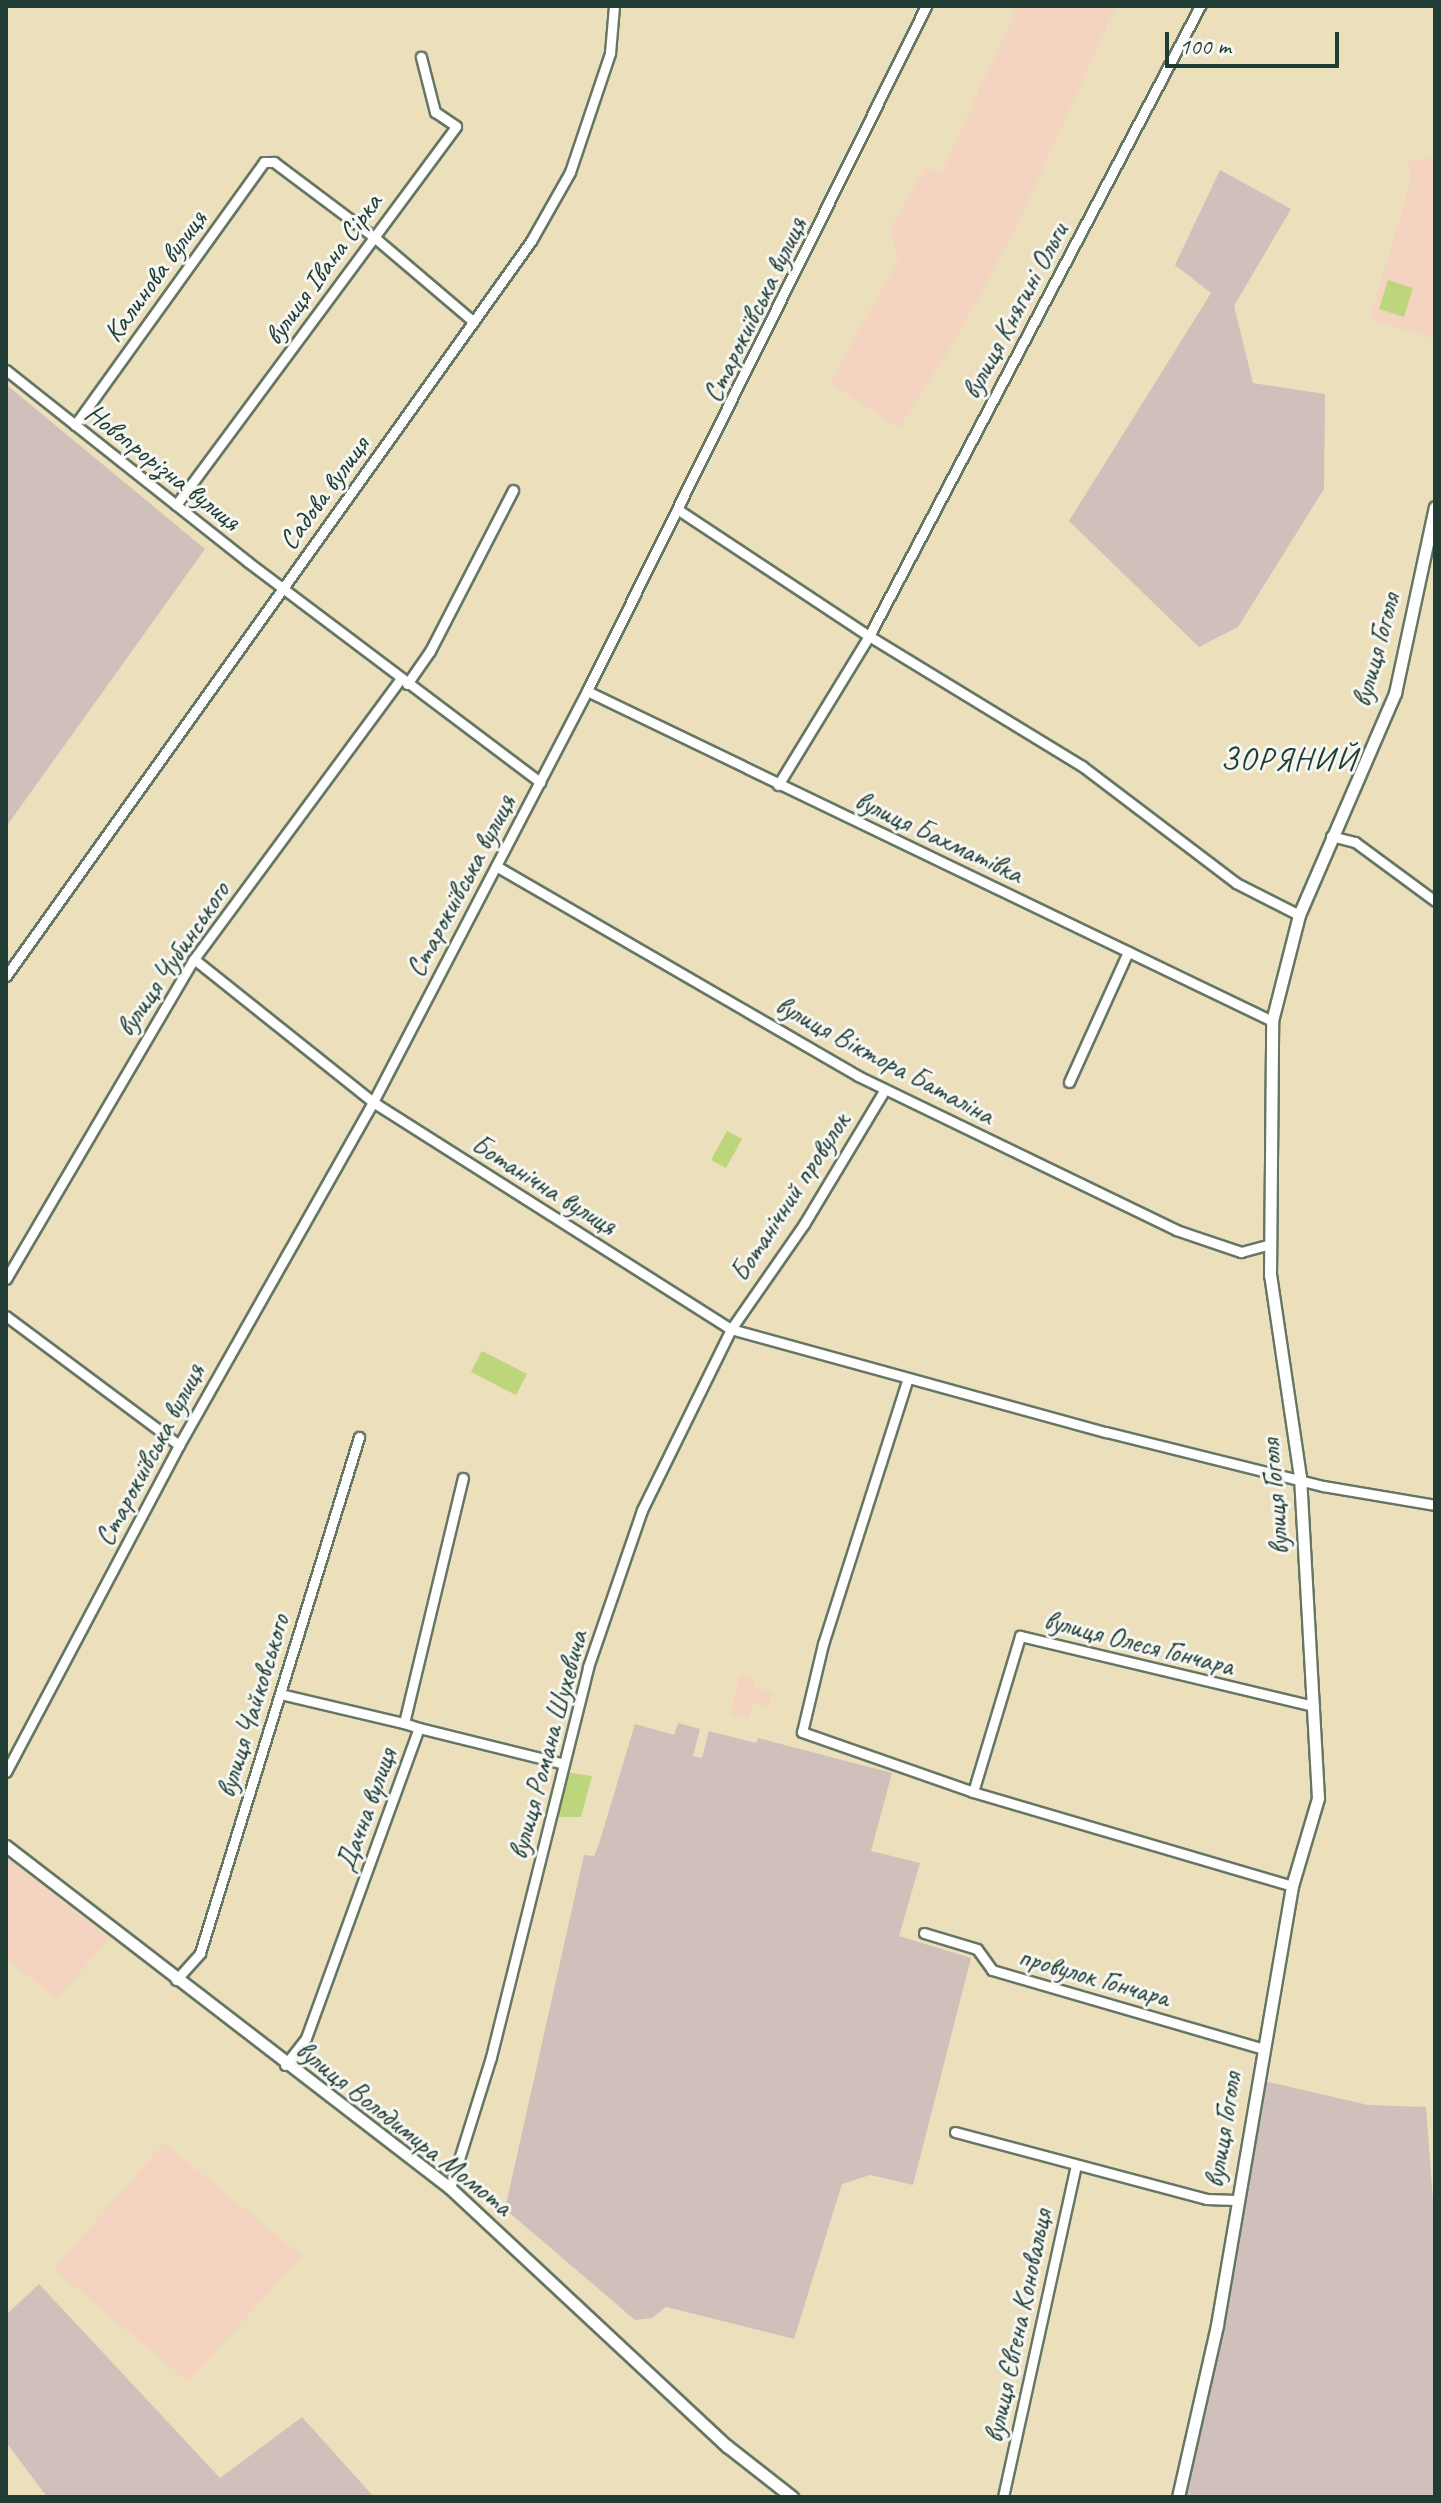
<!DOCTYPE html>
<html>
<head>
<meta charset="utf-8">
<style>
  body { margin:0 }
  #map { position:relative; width:1441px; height:2503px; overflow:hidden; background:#ebdfbc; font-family:Caveat,sans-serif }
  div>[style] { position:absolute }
  .built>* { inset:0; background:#f4d3c0 }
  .industrial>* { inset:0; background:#d0c0bc }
  .green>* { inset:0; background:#bdd67b }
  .roads { filter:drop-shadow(2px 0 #667664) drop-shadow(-2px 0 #667664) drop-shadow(0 2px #667664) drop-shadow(0 -2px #667664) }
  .minor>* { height:9px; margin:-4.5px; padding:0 4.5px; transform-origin:4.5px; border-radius:4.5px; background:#fff }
  .tertiary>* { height:11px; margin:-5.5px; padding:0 5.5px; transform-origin:5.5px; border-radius:5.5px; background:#fff }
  span { translate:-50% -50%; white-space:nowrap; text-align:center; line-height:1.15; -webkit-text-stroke:6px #f6f6f2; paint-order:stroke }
  .street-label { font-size:28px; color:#1f3d34 }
  .quarter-label { font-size:32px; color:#1f3d34; letter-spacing:2px }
  .frame { position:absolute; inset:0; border:8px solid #1f3d34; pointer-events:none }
  .scale { position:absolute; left:1165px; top:32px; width:174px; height:36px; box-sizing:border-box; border:4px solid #1f3d34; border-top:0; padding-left:10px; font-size:24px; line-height:28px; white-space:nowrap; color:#1f3d34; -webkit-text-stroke:6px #f6f6f2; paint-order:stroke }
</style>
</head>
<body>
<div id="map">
  <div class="built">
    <div style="clip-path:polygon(1018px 6px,1116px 6px,1016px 228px,954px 342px,899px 428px,830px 383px,898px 260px,890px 229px,926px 167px,941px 173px)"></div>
    <div style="clip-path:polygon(1435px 157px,1435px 339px,1370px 319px,1411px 181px,1408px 161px)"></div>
    <div style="clip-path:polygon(740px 1675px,755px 1679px,754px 1687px,773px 1692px,769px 1707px,752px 1704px,749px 1719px,730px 1715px)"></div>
    <div style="clip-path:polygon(6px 1857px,109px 1939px,56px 1999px,6px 1957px)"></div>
    <div style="clip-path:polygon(164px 2143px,302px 2256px,188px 2382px,54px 2269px)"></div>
  </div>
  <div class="industrial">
    <div style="clip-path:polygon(1220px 170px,1291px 209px,1234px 306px,1253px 383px,1325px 394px,1324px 489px,1238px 627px,1199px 647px,1069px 521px,1211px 293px,1175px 265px)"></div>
    <div style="clip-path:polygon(8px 386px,205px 549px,6px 827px,6px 388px)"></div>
    <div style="clip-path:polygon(678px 1723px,700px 1729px,693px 1756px,702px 1758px,709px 1731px,756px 1743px,758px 1738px,892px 1773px,871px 1851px,920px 1863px,899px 1936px,971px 1958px,913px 2185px,870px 2175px,842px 2184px,794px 2339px,666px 2307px,652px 2318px,635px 2320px,505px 2209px,584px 1855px,594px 1856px,599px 1844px,635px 1724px,674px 1735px)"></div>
    <div style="clip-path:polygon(1265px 2081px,1368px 2105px,1426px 2107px,1435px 2226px,1435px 2497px,1185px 2497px,1224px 2325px)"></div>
    <div style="clip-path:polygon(39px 2284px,220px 2478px,302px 2417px,374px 2497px,47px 2497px,6px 2442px,6px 2315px)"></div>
  </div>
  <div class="green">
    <div style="clip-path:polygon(1388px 280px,1413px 288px,1404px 317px,1379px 309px)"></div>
    <div style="clip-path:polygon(727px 1131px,742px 1139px,726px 1168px,711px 1160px)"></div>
    <div style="clip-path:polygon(482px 1351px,527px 1374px,516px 1395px,471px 1372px)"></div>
    <div style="clip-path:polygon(565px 1772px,592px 1776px,581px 1817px,555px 1817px)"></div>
  </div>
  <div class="roads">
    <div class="minor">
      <div style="left:6px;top:370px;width:309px;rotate:38.4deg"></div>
      <div style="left:248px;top:562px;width:366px;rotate:37deg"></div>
      <div style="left:75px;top:425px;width:324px;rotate:-54.3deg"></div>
      <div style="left:264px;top:162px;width:10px"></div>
      <div style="left:274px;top:162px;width:125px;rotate:36.9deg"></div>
      <div style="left:374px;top:237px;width:131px;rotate:40.4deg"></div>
      <div style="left:176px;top:505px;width:471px;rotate:-53.5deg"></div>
      <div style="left:456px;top:126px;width:25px;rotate:-146deg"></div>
      <div style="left:435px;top:112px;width:57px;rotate:-104.3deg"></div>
      <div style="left:680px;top:511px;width:227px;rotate:33.5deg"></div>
      <div style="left:869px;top:636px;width:250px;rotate:31.4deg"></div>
      <div style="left:1082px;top:766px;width:193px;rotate:37.2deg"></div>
      <div style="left:1236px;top:883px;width:71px;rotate:26.9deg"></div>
      <div style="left:407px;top:684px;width:40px;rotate:-55.1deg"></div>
      <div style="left:430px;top:651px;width:181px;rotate:-62.7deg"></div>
      <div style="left:587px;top:691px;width:760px;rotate:25.72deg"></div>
      <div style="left:778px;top:785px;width:175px;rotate:-58.6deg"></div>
      <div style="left:869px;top:636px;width:712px;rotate:-62.28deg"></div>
      <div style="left:1331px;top:836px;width:25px;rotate:14deg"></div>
      <div style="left:1355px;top:842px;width:99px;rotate:36.4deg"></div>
      <div style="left:496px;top:866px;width:419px;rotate:30.1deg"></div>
      <div style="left:858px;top:1076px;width:353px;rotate:25.8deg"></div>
      <div style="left:1176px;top:1230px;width:69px;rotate:18.7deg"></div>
      <div style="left:1241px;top:1252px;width:30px;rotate:-15deg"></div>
      <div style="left:194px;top:959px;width:229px;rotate:38.6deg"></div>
      <div style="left:373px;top:1102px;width:424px;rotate:32.4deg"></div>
      <div style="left:731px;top:1329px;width:389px;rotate:15.4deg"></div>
      <div style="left:1106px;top:1432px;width:224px;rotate:14deg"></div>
      <div style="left:1323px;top:1486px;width:114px;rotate:9.6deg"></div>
      <div style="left:6px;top:976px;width:903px;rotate:-54.46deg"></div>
      <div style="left:531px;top:241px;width:79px;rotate:-60.5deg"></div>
      <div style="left:570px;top:172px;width:126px;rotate:-71.4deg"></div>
      <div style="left:610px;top:53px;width:47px;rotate:-85.1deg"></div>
      <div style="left:1069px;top:1082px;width:143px;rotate:-65.6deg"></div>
      <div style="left:6px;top:1279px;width:371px;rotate:-59.6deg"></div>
      <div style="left:194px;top:959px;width:347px;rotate:-53.6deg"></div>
      <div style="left:6px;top:1316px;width:216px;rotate:36.7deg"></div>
      <div style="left:907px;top:1381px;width:276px;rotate:107.7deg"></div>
      <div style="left:823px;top:1644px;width:90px;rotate:103.4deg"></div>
      <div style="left:802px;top:1732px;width:181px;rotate:19.3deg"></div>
      <div style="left:973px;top:1792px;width:333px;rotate:16.4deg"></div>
      <div style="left:280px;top:1694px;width:127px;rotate:13.2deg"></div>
      <div style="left:419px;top:1728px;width:149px;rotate:13.9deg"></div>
      <div style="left:6px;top:1772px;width:370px;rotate:-62.1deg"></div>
      <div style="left:179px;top:1445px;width:394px;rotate:-60.5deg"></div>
      <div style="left:373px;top:1102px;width:463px;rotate:-62.5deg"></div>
      <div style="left:587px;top:691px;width:764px;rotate:-63.67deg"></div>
      <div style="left:973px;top:1792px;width:163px;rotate:-73.2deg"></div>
      <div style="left:1020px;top:1636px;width:302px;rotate:13.4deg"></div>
      <div style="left:924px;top:1933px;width:55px;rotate:16.8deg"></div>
      <div style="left:977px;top:1949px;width:26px;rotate:54deg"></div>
      <div style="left:992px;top:1970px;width:280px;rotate:16.2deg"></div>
      <div style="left:176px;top:1980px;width:36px;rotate:-48deg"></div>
      <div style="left:200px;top:1953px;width:540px;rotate:-72.87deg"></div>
      <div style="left:285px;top:2065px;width:34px;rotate:-52deg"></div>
      <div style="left:306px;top:2038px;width:330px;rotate:-70deg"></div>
      <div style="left:419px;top:1728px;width:16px;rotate:-162deg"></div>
      <div style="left:404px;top:1723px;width:252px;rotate:-76.5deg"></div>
      <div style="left:955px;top:2132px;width:260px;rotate:14.9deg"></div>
      <div style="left:1206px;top:2199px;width:30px;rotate:2deg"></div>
      <div style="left:450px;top:2188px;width:137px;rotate:-72.6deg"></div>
      <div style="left:491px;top:2057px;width:402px;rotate:-76deg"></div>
      <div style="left:588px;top:1667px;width:166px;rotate:-71deg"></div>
      <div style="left:642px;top:1510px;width:202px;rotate:-63.8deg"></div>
      <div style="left:731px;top:1329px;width:128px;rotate:-55.2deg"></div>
      <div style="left:804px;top:1224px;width:157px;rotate:-59deg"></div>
      <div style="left:1003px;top:2497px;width:340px;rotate:-77.6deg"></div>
    </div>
    <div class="tertiary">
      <div style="left:6px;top:1846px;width:560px;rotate:37.61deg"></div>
      <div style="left:450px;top:2188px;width:379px;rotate:43deg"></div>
      <div style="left:727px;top:2446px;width:83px;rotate:38.1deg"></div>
      <div style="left:1178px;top:2497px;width:176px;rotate:-77.2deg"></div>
      <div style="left:1217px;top:2325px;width:445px;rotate:-80.3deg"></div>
      <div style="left:1292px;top:1886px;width:92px;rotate:-73.5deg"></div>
      <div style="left:1318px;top:1798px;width:322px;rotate:-93.2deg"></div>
      <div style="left:1300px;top:1477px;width:204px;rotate:-98.4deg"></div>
      <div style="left:1270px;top:1275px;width:254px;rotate:-89.5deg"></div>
      <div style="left:1272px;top:1021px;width:109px;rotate:-75.7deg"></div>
      <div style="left:1299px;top:915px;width:242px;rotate:-66.6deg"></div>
      <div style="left:1395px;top:693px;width:190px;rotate:-77.9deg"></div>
    </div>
  </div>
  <div class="street-label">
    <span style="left:323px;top:269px;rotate:-54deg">вулиця Івана Сірка</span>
    <span style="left:155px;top:276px;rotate:-54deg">Калинова вулиця</span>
    <span style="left:755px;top:310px;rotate:-64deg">Старокиївська вулиця</span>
    <span style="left:1015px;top:311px;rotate:-62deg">вулиця Княгині Ольги</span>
    <span style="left:163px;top:467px;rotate:38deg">Новопрорізна вулиця</span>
    <span style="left:324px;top:493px;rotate:-54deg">Садова вулиця</span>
    <span style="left:1376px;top:650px;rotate:-75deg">вулиця Гоголя</span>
    <span style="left:939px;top:837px;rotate:25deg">вулиця Бахматівка</span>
    <span style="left:461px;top:886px;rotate:-62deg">Старокиївська вулиця</span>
    <span style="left:173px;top:959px;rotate:-56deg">вулиця Чубинського</span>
    <span style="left:885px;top:1060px;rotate:28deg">вулиця Віктора Баталіна</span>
    <span style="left:544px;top:1185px;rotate:32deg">Ботанічна вулиця</span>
    <span style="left:790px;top:1197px;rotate:-57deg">Ботанічний провулок</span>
    <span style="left:150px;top:1455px;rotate:-62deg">Старокиївська вулиця</span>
    <span style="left:1275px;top:1497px;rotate:-95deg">вулиця Гоголя</span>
    <span style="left:1139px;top:1643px;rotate:14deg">вулиця Олеся Гончара</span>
    <span style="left:253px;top:1706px;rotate:-73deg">вулиця Чайковського</span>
    <span style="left:548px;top:1745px;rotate:-75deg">вулиця Романа Шухевича</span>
    <span style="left:366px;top:1810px;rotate:-70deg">Дачна вулиця</span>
    <span style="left:1094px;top:1977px;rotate:16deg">провулок Гончара</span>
    <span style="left:404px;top:2128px;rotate:38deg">вулиця Володимира Момота</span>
    <span style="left:1223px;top:2130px;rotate:-81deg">вулиця Гоголя</span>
    <span style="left:1018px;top:2326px;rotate:-78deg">вулиця Євгена Коновальця</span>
  </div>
  <div class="quarter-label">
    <span style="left:1289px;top:759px">ЗОРЯНИЙ</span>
  </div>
  <div class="frame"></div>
  <div class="scale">100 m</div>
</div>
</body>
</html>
